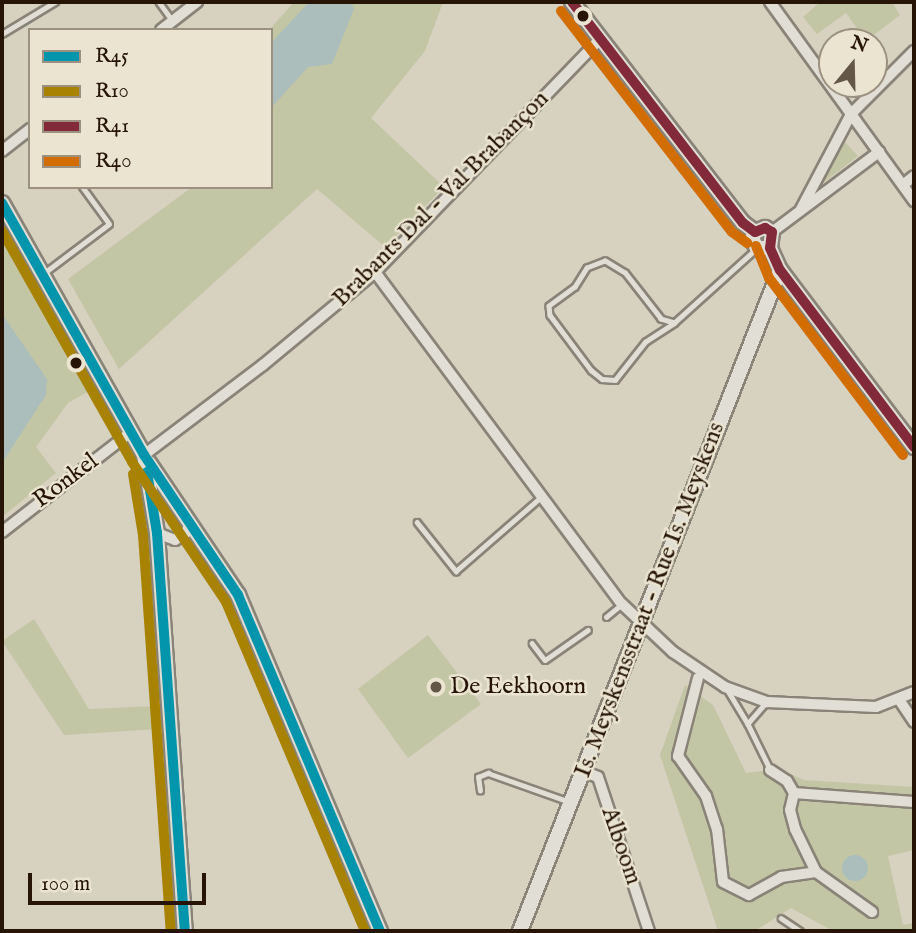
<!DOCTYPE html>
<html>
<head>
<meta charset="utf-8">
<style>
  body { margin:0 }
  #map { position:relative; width:916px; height:933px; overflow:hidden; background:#d7d1c0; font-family:"IM FELL English",serif }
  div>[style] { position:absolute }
  .green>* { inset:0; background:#c3c6a4 }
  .water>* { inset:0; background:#abbebb }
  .round { border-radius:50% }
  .roads { filter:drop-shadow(2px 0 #898378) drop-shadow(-2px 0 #898378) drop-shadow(0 2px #898378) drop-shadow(0 -2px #898378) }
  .lane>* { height:4.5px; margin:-2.25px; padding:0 2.25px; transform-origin:2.25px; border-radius:2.25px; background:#e0ded5 }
  .street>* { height:10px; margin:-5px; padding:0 5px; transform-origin:5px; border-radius:5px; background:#e0ded5 }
  .secondary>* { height:14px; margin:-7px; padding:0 7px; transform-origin:7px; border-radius:7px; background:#e0ded5 }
  .bus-1>* { height:10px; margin:-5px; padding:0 5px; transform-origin:5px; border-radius:5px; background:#0295ab }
  .bus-2>* { height:10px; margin:-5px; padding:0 5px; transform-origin:5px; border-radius:5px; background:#a88303 }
  .bus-3>* { height:10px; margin:-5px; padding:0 5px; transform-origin:5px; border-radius:5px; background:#822a3a }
  .bus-4>* { height:10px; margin:-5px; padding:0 5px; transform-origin:5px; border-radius:5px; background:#d16d01 }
  .dots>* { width:19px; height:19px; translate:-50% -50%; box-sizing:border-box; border:4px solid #ebe4d0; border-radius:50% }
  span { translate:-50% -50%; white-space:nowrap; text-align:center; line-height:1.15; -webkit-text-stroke:5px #ebe4d0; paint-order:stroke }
  .street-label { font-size:24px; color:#261507 }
  .poi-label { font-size:24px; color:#261507 }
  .left { translate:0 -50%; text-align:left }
  .frame { position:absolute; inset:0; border:4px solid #261507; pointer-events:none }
  .legend { position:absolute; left:28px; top:28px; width:245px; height:161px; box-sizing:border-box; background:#ebe4d0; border:2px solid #9c9180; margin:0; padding:9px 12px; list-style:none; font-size:21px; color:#261507 }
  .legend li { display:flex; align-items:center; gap:14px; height:35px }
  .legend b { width:35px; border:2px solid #9c9180 }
  .north { position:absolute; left:818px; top:28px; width:70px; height:70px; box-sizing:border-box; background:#ebe4d0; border:2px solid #9c9180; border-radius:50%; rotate:19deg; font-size:19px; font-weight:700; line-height:28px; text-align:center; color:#261507 }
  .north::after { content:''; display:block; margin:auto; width:24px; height:32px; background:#645748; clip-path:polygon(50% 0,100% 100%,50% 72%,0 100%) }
  .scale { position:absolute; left:28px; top:873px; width:178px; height:32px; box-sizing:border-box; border:4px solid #261507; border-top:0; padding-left:9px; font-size:21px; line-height:24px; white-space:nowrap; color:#261507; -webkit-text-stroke:5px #ebe4d0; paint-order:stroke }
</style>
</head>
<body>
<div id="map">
  <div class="green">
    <div style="clip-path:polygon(294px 2px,443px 2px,425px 51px,371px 118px,444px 187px,385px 247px,317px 189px,119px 369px,68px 279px,192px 187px,271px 187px,269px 30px)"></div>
    <div style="clip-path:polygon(820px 2px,892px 2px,900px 15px,866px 41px,846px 13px,817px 34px,803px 17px)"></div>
    <div style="clip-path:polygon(842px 139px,858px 156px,823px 183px,821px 182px)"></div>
    <div style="clip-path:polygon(3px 235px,89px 391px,68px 403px,36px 447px,56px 473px,2px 517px)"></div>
    <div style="clip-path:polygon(34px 619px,89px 709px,156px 706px,159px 729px,64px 735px,2px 641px)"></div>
    <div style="clip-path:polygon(428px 635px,481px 704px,408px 758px,358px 689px)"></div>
    <div style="clip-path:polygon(685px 685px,713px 705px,746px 773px,779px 769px,804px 780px,914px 787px,914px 850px,888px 856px,903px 925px,914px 923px,914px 931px,833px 931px,791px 908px,755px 931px,718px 931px,660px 755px)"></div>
  </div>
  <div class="water">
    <div style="clip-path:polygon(309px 2px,351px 2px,354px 9px,332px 64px,308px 67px,271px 108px,271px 43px)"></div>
    <div style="clip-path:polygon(2px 314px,47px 379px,46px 395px,2px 463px)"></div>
    <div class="round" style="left:842px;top:855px;width:26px;height:26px"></div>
  </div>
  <div class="roads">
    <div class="lane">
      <div style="left:159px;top:2px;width:22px;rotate:54deg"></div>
      <div style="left:2px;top:34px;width:62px;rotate:-31.1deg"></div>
      <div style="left:44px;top:273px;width:81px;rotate:-37deg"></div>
      <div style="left:109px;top:224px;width:46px;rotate:-126.1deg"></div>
      <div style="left:674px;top:323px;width:14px;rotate:-163deg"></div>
      <div style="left:661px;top:319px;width:58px;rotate:-128deg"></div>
      <div style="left:625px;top:273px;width:23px;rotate:-149deg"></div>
      <div style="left:605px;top:261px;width:19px;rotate:159deg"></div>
      <div style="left:587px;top:268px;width:22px;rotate:122deg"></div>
      <div style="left:575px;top:287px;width:32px;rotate:144deg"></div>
      <div style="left:549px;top:306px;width:9px;rotate:84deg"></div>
      <div style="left:550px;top:315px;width:69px;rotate:53.3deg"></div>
      <div style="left:591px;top:370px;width:14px;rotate:39deg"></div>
      <div style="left:602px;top:379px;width:13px;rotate:4deg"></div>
      <div style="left:615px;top:380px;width:48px;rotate:-51.7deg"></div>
      <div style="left:645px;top:342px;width:35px;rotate:-33deg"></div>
      <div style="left:674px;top:323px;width:110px;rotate:-42.1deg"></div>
      <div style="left:417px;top:522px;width:63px;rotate:51.5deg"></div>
      <div style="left:456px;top:571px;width:113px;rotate:-41deg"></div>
      <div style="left:606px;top:617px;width:19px;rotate:-39deg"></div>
      <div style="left:532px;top:643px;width:21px;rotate:53deg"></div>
      <div style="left:545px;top:660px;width:52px;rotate:-34.9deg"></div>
      <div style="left:727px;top:689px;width:41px;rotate:59deg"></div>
      <div style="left:767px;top:702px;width:29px;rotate:131deg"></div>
      <div style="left:748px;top:724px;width:50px;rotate:63.9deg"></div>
      <div style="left:480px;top:791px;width:14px;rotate:-98deg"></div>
      <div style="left:478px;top:777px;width:11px;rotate:-22deg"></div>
      <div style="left:488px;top:773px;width:87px;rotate:19.5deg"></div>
      <div style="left:781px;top:918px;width:23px;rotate:34deg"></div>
    </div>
    <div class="street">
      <div style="left:770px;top:2px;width:246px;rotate:54.1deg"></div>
      <div style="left:161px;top:30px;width:46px;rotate:-37.9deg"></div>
      <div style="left:2px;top:151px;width:36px;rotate:-38deg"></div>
      <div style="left:903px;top:185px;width:14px;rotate:-39deg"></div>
      <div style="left:801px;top:209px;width:107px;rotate:-62.2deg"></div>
      <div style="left:851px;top:114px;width:89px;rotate:-45deg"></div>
      <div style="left:772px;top:232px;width:134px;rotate:-36.8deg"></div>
      <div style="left:375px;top:272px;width:414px;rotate:53.4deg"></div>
      <div style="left:622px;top:604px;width:70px;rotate:43.3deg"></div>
      <div style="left:673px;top:652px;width:63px;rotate:33.9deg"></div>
      <div style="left:725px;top:687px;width:45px;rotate:19.7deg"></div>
      <div style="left:767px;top:702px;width:109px;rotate:2.6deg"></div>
      <div style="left:876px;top:707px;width:41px;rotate:-21.5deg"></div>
      <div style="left:144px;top:455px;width:149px;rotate:-37.1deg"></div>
      <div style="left:263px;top:365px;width:146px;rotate:-39.7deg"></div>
      <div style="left:375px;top:272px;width:324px;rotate:-46deg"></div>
      <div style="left:2px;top:532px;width:163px;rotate:-37.8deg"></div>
      <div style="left:157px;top:533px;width:19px;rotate:21deg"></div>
      <div style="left:175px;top:540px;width:14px;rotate:-34deg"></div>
      <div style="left:187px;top:532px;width:10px;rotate:-79deg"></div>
      <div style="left:698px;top:678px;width:81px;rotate:104.4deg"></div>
      <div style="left:678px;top:756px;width:49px;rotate:55deg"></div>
      <div style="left:706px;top:796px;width:35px;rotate:72deg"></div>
      <div style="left:717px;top:829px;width:53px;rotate:83.5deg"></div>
      <div style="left:723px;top:882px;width:29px;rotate:27deg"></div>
      <div style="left:749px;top:895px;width:37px;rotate:-29deg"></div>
      <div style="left:781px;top:877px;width:35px;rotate:-8deg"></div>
      <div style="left:900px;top:701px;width:25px;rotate:56deg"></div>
      <div style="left:770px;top:770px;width:20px;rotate:33deg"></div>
      <div style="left:787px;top:781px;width:14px;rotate:60deg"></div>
      <div style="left:794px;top:793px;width:17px;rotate:103deg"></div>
      <div style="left:790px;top:810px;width:20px;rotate:75deg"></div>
      <div style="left:795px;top:829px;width:48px;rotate:64deg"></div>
      <div style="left:816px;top:872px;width:69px;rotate:35.5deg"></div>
      <div style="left:583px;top:771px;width:16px;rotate:22deg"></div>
      <div style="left:598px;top:777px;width:162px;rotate:71.7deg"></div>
      <div style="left:794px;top:793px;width:120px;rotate:4.3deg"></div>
    </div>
    <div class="secondary">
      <div style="left:572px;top:2px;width:279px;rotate:52.3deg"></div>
      <div style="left:743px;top:223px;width:15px;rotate:37deg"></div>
      <div style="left:2px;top:203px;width:289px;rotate:60.6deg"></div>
      <div style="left:144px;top:455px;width:79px;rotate:80.5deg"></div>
      <div style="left:157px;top:533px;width:399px;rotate:86deg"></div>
      <div style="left:755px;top:232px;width:11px;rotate:-22deg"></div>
      <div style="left:765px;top:228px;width:8px;rotate:30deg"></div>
      <div style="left:772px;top:232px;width:16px;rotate:97deg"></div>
      <div style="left:770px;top:248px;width:24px;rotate:66deg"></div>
      <div style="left:780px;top:270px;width:222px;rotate:52.9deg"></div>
      <div style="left:755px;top:232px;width:8px;rotate:113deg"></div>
      <div style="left:752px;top:239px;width:10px;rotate:61deg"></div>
      <div style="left:757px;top:248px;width:13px"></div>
      <div style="left:149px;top:463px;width:159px;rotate:56deg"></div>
      <div style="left:238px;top:595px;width:365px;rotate:67.1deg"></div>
      <div style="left:520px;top:931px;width:710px;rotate:-68.53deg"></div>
    </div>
  </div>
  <div class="bus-1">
    <div style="left:2px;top:203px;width:289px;rotate:60.6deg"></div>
    <div style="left:144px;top:455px;width:169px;rotate:56.1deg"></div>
    <div style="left:238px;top:595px;width:365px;rotate:67.1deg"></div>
    <div style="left:147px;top:472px;width:62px;rotate:80.7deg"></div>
    <div style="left:157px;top:533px;width:399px;rotate:86deg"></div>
  </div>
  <div class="bus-2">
    <div style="left:2px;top:231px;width:265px;rotate:60.6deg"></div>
    <div style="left:132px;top:462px;width:169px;rotate:56.1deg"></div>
    <div style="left:226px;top:602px;width:357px;rotate:67.1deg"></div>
    <div style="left:133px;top:474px;width:62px;rotate:80.7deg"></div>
    <div style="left:143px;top:535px;width:397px;rotate:86deg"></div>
  </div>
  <div class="bus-3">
    <div style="left:572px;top:2px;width:279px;rotate:52.3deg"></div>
    <div style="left:743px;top:223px;width:15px;rotate:37deg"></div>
    <div style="left:755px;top:232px;width:11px;rotate:-22deg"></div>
    <div style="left:765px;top:228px;width:8px;rotate:30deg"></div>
    <div style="left:772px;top:232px;width:16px;rotate:97deg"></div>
    <div style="left:770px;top:248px;width:24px;rotate:66deg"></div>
    <div style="left:780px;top:270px;width:222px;rotate:52.9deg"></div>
  </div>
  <div class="bus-4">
    <div style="left:561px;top:11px;width:279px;rotate:52.3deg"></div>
    <div style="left:732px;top:232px;width:19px;rotate:36deg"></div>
    <div style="left:756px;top:246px;width:35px;rotate:68deg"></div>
    <div style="left:769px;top:278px;width:222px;rotate:52.9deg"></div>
  </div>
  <div class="dots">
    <div style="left:583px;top:16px;background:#261507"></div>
    <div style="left:76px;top:363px;background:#261507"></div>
    <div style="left:436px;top:687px;background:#645748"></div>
  </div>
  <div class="street-label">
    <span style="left:441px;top:199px;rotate:-45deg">Brabants Dal - Val Brabançon</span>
    <span style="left:66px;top:481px;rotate:-37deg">Ronkel</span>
    <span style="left:650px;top:600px;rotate:-69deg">Is. Meyskensstraat - Rue Is. Meyskens</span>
    <span style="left:621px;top:846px;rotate:71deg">Alboom</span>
  </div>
  <div class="poi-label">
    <span class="left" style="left:450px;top:687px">De Eekhoorn</span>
  </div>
  <div class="frame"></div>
  <ul class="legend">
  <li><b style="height:9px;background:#0295ab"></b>R45</li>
  <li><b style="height:9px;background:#a88303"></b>R10</li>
  <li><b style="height:9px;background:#822a3a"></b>R41</li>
  <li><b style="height:9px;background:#d16d01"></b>R40</li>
  </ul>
  <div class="north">N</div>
  <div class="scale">100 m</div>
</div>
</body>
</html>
